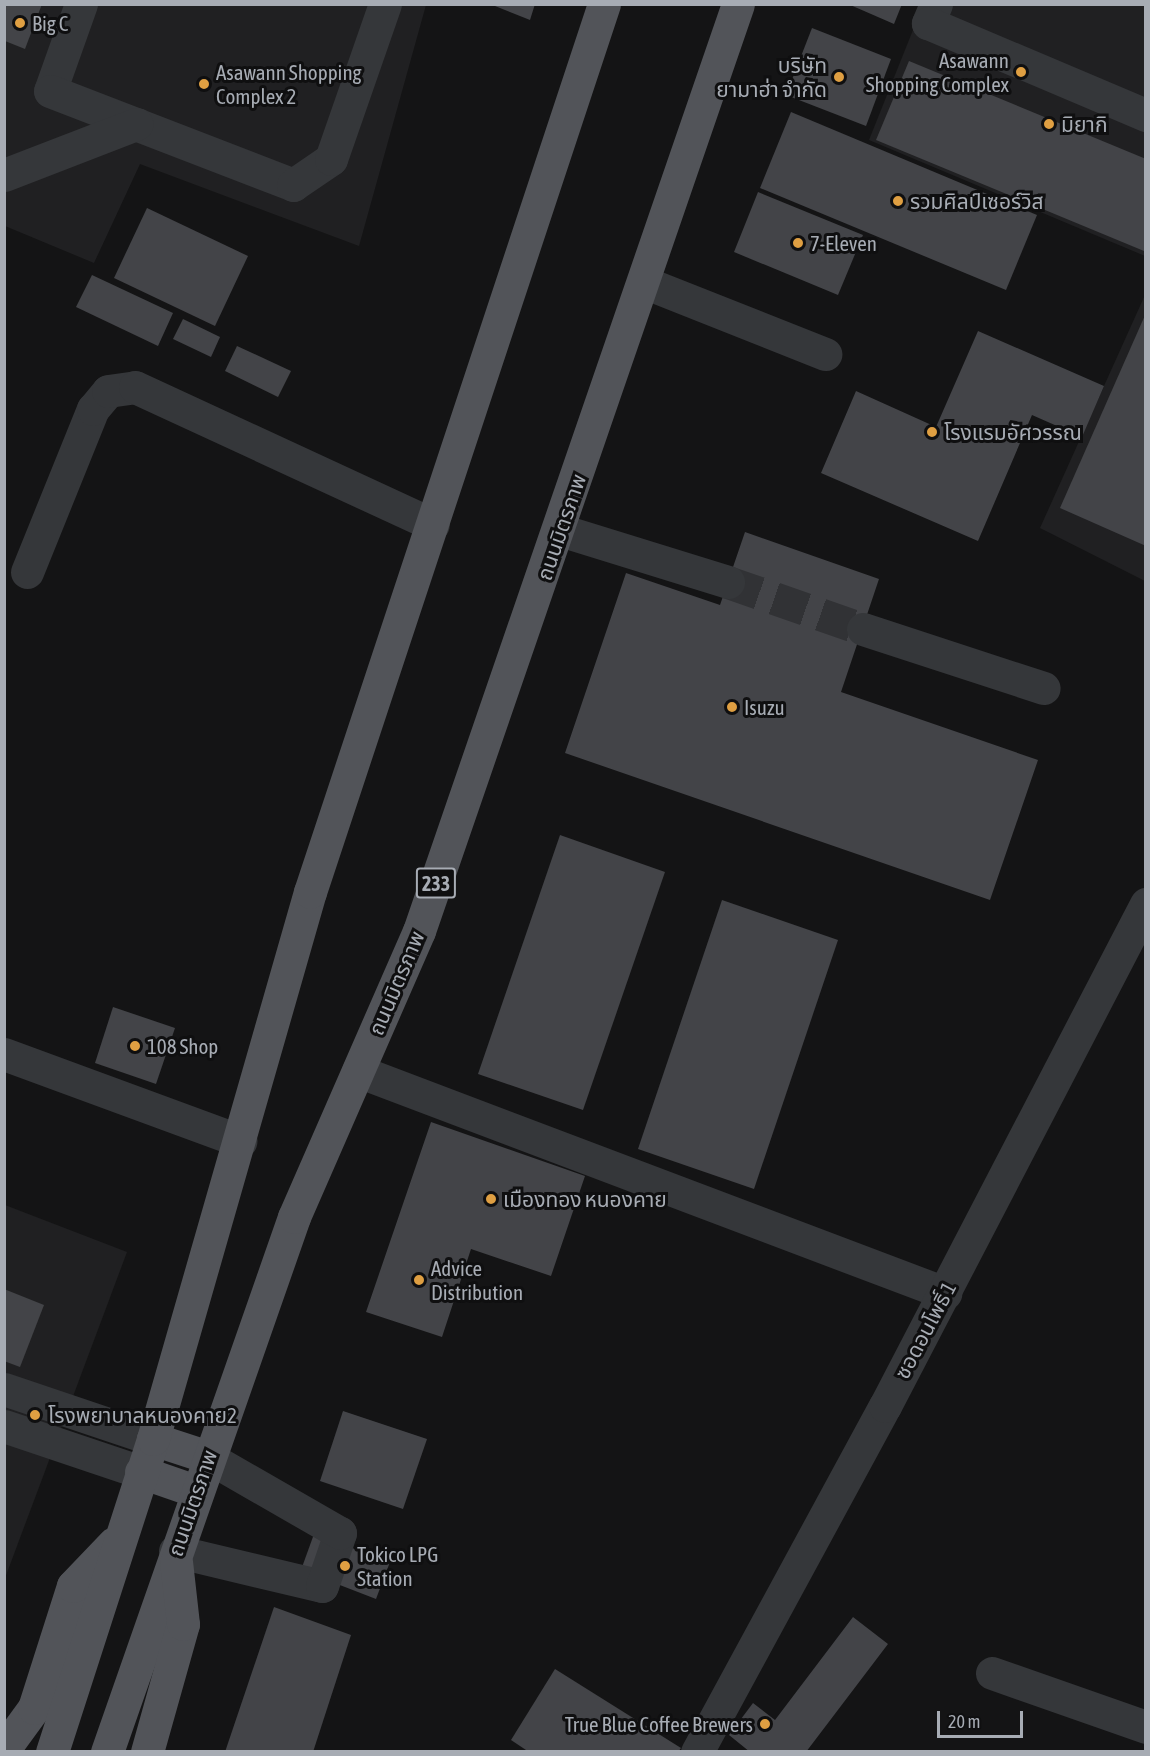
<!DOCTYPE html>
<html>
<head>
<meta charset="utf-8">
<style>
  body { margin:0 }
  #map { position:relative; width:1150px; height:1756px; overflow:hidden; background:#141415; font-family:"Asap Condensed","Noto Sans Thai",sans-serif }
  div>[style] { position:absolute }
  .built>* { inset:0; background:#202022 }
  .building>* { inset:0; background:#434448 }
  .minor-tunnel>* { height:33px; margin-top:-16.5px; transform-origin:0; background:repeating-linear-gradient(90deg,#313235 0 33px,transparent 0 49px) }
  .minor>* { height:33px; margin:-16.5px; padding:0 16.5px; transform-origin:16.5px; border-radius:16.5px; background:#35373a }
  .major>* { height:33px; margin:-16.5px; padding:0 16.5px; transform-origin:16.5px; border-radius:16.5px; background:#525459 }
  .dots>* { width:16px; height:16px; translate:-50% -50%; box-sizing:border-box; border:3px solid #0f0f10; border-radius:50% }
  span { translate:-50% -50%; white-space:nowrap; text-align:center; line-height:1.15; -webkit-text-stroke:6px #0f0f10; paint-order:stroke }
  .shield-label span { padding:2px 4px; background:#0f0f10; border:2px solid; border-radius:4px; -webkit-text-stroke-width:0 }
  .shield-label { font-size:20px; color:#a7acb4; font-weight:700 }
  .poi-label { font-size:21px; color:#a7acb4 }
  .left { translate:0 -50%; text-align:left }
  .right { translate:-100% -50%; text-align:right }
  .street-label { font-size:21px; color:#a7acb4 }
  .frame { position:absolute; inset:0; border:6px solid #a7acb4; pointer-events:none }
  .scale { position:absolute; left:937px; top:1711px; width:86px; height:27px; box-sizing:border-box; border:3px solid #a7acb4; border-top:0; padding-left:8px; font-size:18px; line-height:21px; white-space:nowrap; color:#a7acb4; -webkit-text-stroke:4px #0f0f10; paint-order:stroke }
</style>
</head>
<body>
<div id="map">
  <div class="built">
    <div style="clip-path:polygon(4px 5px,426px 5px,359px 246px,140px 164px,94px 263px,5px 226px)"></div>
    <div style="clip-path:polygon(923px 5px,1145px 5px,1145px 256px,869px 140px)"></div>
    <div style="clip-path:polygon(1145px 295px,1145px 581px,1040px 528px)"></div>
    <div style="clip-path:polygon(5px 1205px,127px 1252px,5px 1578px)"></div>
  </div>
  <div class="building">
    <div style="clip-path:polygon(5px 4px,42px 4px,25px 49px,5px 41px)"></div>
    <div style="clip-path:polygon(490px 4px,535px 4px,530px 20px)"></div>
    <div style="clip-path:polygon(848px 4px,902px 4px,894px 24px)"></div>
    <div style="clip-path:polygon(812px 28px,891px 59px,866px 126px,786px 95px)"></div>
    <div style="clip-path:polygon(909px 61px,1146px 159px,1144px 251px,876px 140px)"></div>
    <div style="clip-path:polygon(791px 112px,1037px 215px,1006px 290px,760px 188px)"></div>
    <div style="clip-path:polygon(758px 192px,863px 235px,838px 295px,734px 252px)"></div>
    <div style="clip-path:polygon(147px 208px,248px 256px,215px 326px,114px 278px)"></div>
    <div style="clip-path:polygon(92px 275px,173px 313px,158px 346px,76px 307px)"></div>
    <div style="clip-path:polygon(1146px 313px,1146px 546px,1060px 508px)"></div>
    <div style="clip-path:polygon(183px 319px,220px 337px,211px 357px,173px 339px)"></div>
    <div style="clip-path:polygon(978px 331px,1104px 386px,1082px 437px,1032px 415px,978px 541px,821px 473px,856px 391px,936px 427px)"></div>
    <div style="clip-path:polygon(237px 346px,291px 371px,278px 397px,225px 371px)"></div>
    <div style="clip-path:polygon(745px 532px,879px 579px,841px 692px,1038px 760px,990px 900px,565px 753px,626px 573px,720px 605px)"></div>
    <div style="clip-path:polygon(560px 835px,665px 872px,583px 1110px,478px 1074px)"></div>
    <div style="clip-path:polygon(722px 900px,838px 940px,754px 1189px,638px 1149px)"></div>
    <div style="clip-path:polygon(113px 1007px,175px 1028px,156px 1084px,95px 1063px)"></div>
    <div style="clip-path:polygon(431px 1122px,585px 1176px,551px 1276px,471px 1249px,442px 1337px,366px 1312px)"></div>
    <div style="clip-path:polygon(4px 1289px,44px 1305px,20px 1367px,4px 1361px)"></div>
    <div style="clip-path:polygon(343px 1411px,427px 1439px,403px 1509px,320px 1481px)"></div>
    <div style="clip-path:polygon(314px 1534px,390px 1562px,376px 1599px,301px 1570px)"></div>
    <div style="clip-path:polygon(274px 1607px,351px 1635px,313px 1752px,225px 1752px)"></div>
    <div style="clip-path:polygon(853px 1617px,888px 1644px,806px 1752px,750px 1752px,729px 1735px,753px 1703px,775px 1720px)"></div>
    <div style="clip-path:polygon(555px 1669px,681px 1748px,678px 1752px,529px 1752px,511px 1740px)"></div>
  </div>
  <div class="minor-tunnel">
    <div style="left:728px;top:582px;width:143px;rotate:19.2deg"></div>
  </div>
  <div class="minor">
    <div style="left:81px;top:4px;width:92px;rotate:109.6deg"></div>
    <div style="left:50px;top:91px;width:261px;rotate:21.1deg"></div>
    <div style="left:293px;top:185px;width:46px;rotate:-34.4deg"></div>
    <div style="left:331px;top:159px;width:164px;rotate:-70.8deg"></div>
    <div style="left:936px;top:4px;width:21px;rotate:113deg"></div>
    <div style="left:928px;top:23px;width:237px;rotate:22.9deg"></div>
    <div style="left:4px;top:175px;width:142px;rotate:-21.1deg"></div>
    <div style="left:646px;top:283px;width:193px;rotate:21.6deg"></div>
    <div style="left:560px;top:530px;width:176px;rotate:17.2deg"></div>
    <div style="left:27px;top:572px;width:176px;rotate:-68deg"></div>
    <div style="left:93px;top:409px;width:23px;rotate:-50deg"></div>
    <div style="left:108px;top:391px;width:27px;rotate:-8deg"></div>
    <div style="left:135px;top:387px;width:328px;rotate:24.8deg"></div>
    <div style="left:863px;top:629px;width:190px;rotate:18.1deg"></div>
    <div style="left:4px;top:1054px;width:252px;rotate:20.2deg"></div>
    <div style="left:358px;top:1071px;width:628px;rotate:20.72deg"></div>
    <div style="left:4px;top:1389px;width:157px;rotate:18.6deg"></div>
    <div style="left:4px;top:1426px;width:145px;rotate:18.6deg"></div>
    <div style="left:175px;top:1551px;width:151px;rotate:13.4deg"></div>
    <div style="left:322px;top:1586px;width:56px;rotate:-71.2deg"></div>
    <div style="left:340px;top:1533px;width:152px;rotate:-150.1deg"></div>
    <div style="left:992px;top:1673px;width:163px;rotate:19.3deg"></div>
    <div style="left:697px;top:1752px;width:394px;rotate:-61.5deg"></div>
    <div style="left:885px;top:1406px;width:566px;rotate:-62.53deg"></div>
  </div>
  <div class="major">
    <div style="left:153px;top:1439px;width:58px;rotate:18.1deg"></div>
    <div style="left:141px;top:1472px;width:58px;rotate:19.1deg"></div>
    <div style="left:4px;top:1749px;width:51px;rotate:-53.8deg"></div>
    <div style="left:34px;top:1708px;width:128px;rotate:-72.3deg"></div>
    <div style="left:73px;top:1586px;width:59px;rotate:-46.4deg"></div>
    <div style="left:52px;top:1752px;width:329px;rotate:-72.1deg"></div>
    <div style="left:153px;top:1439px;width:569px;rotate:-73.99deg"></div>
    <div style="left:310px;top:892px;width:935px;rotate:-71.68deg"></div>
    <div style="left:107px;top:1752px;width:567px;rotate:-70.73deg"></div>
    <div style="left:294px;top:1217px;width:312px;rotate:-66.4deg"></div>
    <div style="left:419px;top:931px;width:980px;rotate:-71.01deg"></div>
    <div style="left:147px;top:1752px;width:133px;rotate:-74.3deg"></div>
    <div style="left:183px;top:1624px;width:62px;rotate:-96.4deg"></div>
  </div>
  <div class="dots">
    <div style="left:20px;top:23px;background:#df9f42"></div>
    <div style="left:1021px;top:72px;background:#df9f42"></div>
    <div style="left:839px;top:77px;background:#df9f42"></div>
    <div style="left:204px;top:84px;background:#df9f42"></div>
    <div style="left:1049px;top:124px;background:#df9f42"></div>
    <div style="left:898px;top:201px;background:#df9f42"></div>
    <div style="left:798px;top:243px;background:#df9f42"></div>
    <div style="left:932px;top:432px;background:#df9f42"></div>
    <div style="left:732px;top:707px;background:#df9f42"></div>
    <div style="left:135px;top:1046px;background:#df9f42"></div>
    <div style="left:491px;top:1199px;background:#df9f42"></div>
    <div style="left:419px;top:1280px;background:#df9f42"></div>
    <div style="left:35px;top:1415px;background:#df9f42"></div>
    <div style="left:345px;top:1566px;background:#df9f42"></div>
    <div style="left:765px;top:1724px;background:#df9f42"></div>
  </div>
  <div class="shield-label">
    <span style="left:436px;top:883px">233</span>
  </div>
  <div class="poi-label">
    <span class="left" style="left:32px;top:23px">Big C</span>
    <span class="right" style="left:1009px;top:72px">Asawann<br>Shopping Complex</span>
    <span class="right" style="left:827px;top:77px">บริษัท<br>ยามาฮ่า จำกัด</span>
    <span class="left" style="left:216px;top:84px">Asawann Shopping<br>Complex 2</span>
    <span class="left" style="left:1061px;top:124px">มิยากิ</span>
    <span class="left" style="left:910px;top:201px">รวมศิลป์เซอร์วิส</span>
    <span class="left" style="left:810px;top:243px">7-Eleven</span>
    <span class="left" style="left:944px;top:432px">โรงแรมอัศวรรณ</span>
    <span class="left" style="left:744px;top:707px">Isuzu</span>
    <span class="left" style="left:147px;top:1046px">108 Shop</span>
    <span class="left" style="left:503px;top:1199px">เมืองทอง หนองคาย</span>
    <span class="left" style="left:431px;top:1280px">Advice<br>Distribution</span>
    <span class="left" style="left:48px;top:1415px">โรงพยาบาลหนองคาย2</span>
    <span class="left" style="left:357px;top:1566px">Tokico LPG<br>Station</span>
    <span class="right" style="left:753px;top:1724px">True Blue Coffee Brewers</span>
  </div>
  <div class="street-label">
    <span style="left:561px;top:527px;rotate:-71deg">ถนนมิตรภาพ</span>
    <span style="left:396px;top:983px;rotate:-67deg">ถนนมิตรภาพ</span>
    <span style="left:925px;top:1330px;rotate:-62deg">ซอดอนโพธิ์ 1</span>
    <span style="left:192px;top:1503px;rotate:-71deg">ถนนมิตรภาพ</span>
  </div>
  <div class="frame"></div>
  <div class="scale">20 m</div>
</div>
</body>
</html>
